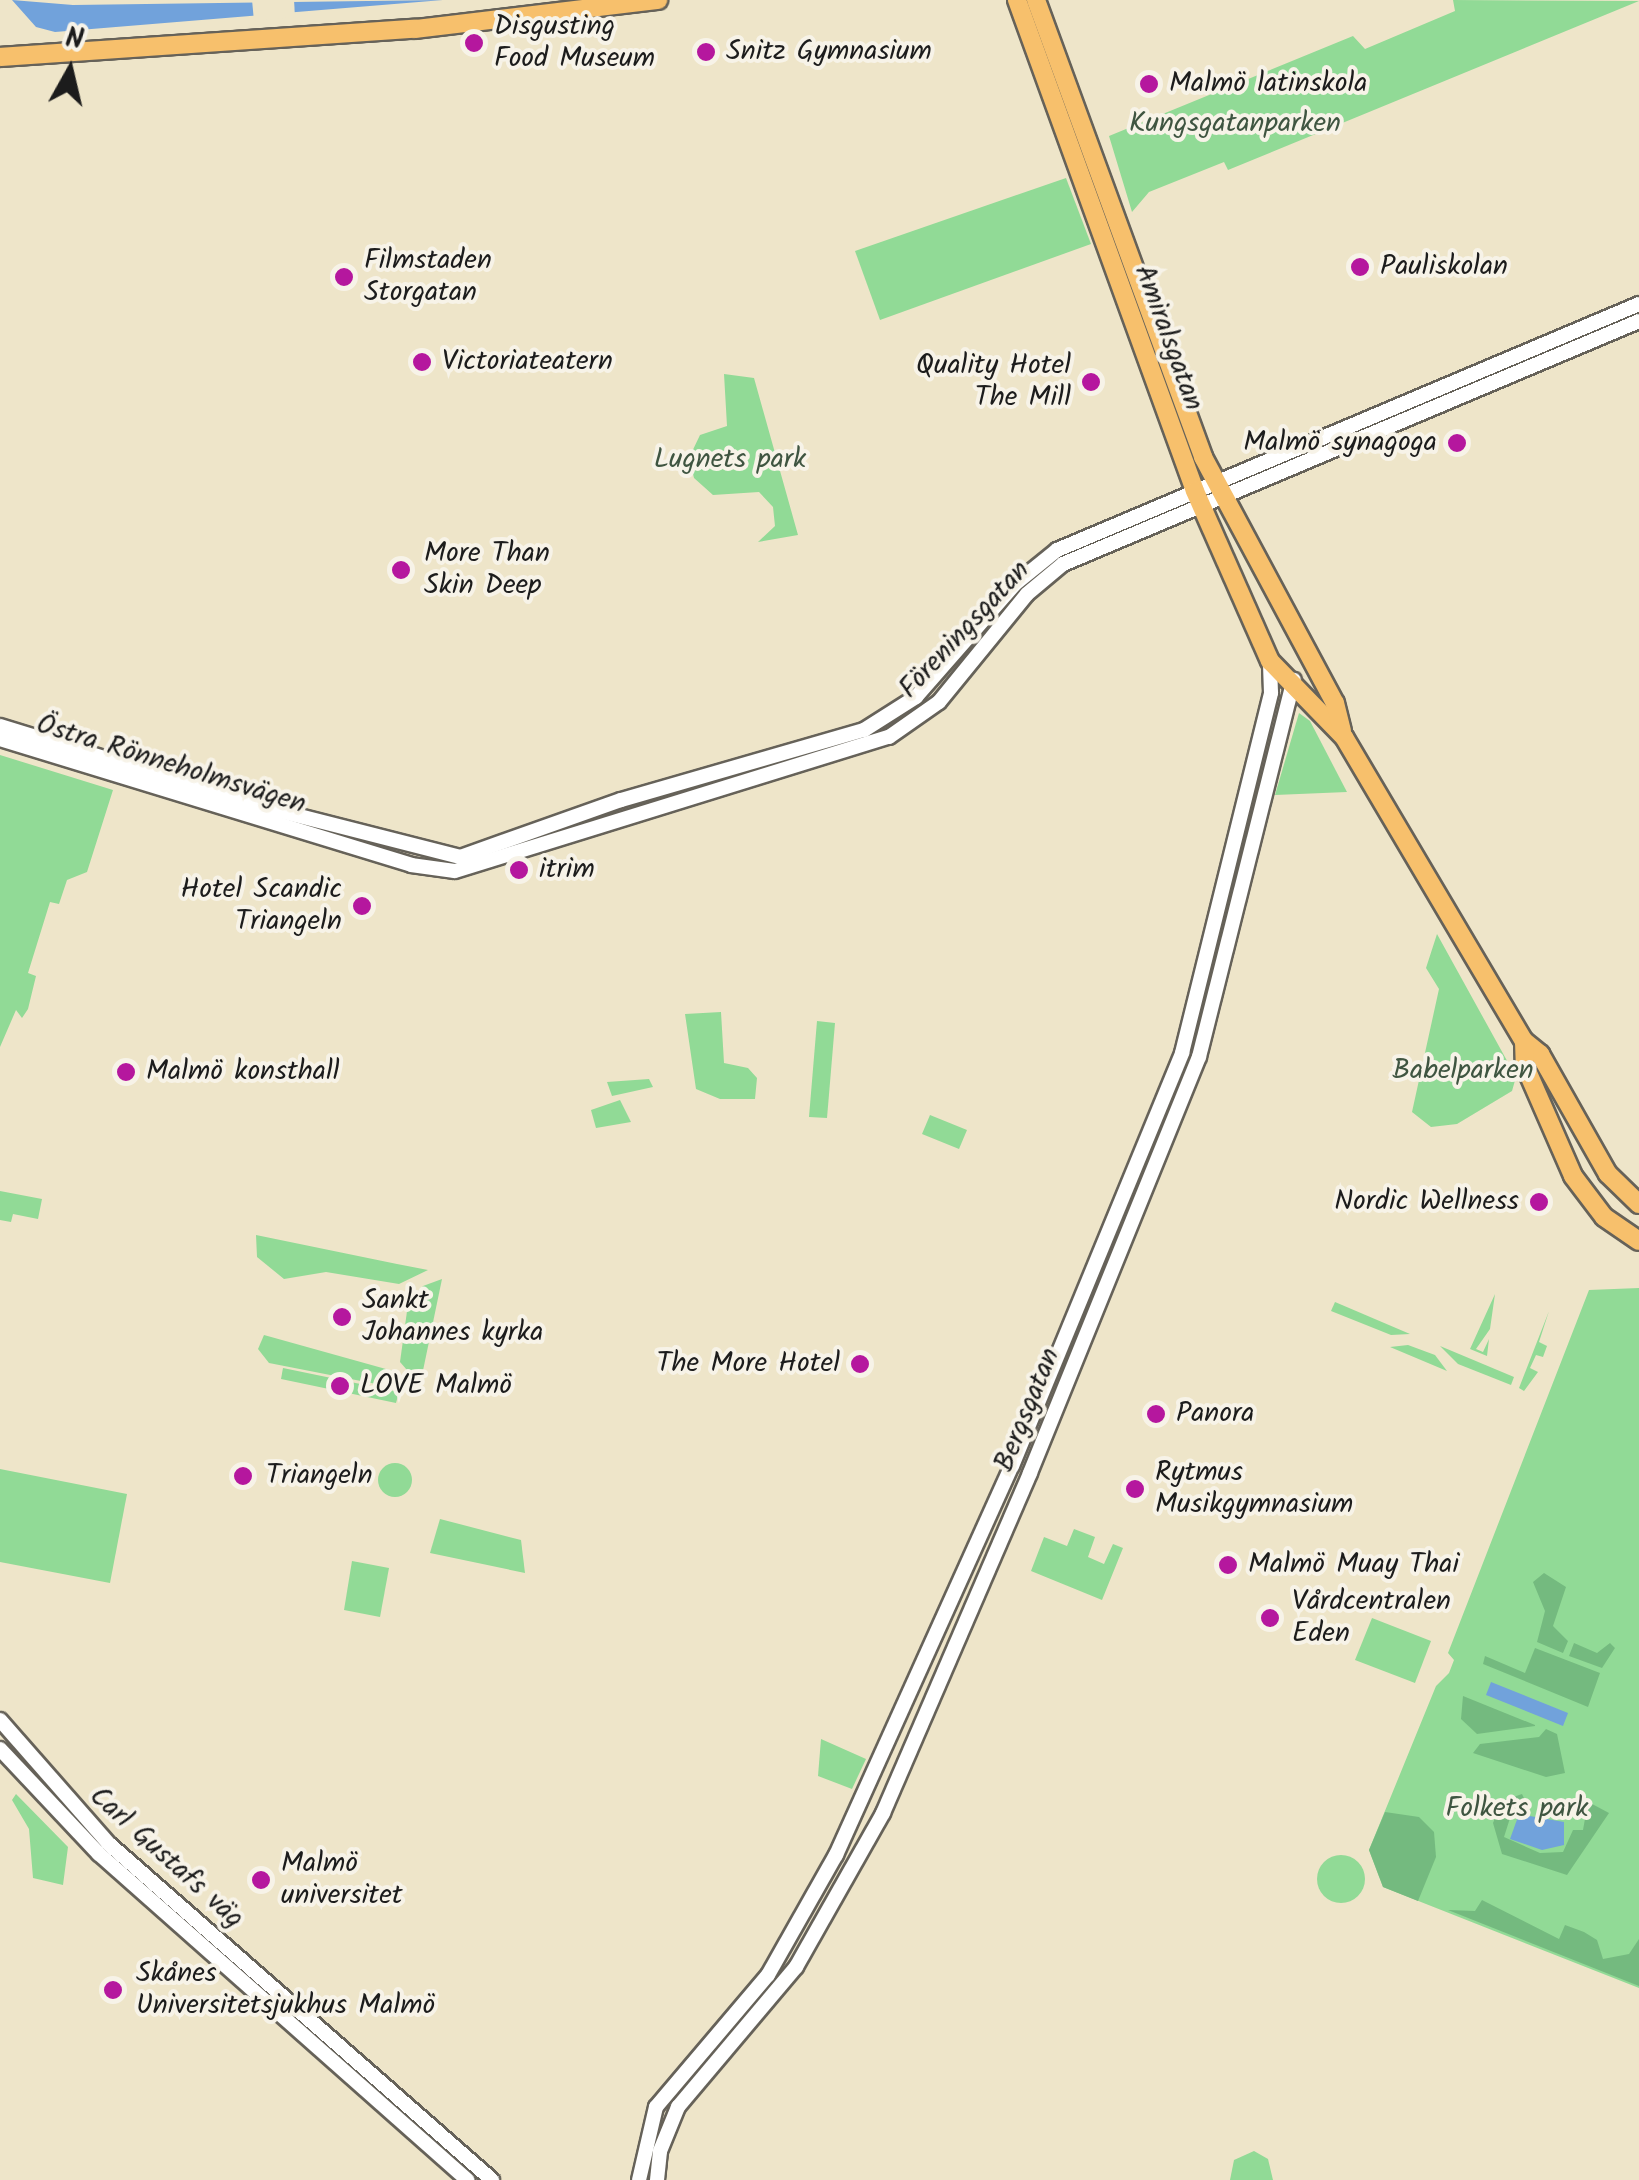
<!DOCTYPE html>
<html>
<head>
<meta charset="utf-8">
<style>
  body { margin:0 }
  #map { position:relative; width:1639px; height:2180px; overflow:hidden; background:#eee5c9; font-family:Kalam,sans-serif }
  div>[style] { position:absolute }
  .green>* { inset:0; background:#91da96 }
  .round { border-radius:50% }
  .forest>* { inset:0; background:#74ba7f }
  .water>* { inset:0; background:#71a2db }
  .pier>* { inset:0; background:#eee5c9 }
  .roads { filter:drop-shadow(2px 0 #666259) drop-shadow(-2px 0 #666259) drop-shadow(0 2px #666259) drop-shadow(0 -2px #666259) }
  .minor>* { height:14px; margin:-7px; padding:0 7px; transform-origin:7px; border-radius:7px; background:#fff }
  .major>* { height:18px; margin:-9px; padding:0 9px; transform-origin:9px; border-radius:9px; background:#f7c06c }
  .dots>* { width:28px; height:28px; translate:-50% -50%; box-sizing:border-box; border:5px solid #f7f3e8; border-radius:50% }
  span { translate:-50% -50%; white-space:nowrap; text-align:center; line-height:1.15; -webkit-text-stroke:8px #f7f3e8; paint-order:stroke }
  .poi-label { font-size:28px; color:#1c1c1c }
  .left { translate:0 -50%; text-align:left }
  .right { translate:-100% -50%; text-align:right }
  .park-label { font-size:28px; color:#3f5541 }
  .street-label { font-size:28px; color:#1c1c1c }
  .north { position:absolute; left:20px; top:20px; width:100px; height:100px; -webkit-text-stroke:8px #f7f3e8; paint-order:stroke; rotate:8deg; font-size:28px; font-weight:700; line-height:40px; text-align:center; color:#1c1c1c }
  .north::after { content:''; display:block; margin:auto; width:35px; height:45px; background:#1c1c1c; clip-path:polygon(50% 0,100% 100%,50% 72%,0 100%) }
</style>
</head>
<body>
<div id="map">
  <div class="green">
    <div style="clip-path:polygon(1453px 0,1639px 1px,1228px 170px,1224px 162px,1149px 192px,1132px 212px,1109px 136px,1353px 36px,1365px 49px,1455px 11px)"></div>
    <div style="clip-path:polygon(1066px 178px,1091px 244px,880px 320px,855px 251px)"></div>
    <div style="clip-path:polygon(724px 374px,754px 378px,798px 535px,758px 542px,775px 526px,773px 507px,759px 492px,713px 495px,694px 478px,689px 458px,700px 435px,727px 426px)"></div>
    <div style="clip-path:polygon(1299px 713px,1310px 721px,1347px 792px,1275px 795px)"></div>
    <div style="clip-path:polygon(0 755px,113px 790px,87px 872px,67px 880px,59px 904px,50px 902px,28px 973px,36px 976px,28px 1009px,22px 1018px,16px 1010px,0 1047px)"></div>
    <div style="clip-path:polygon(1437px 934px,1516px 1077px,1512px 1091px,1457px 1124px,1431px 1127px,1412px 1112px,1439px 989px,1426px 968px)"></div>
    <div style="clip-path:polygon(721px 1012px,724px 1063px,748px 1068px,757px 1078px,755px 1099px,720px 1099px,696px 1089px,685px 1014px)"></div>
    <div style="clip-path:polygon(817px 1021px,835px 1023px,827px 1118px,809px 1117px)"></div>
    <div style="clip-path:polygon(649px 1079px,653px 1087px,612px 1096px,607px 1082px)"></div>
    <div style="clip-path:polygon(620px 1100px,631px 1122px,596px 1128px,591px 1110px)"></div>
    <div style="clip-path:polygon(930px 1115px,967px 1130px,959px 1149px,922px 1134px)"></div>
    <div style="clip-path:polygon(0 1191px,42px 1199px,38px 1219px,13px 1214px,11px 1222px,0 1220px)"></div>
    <div style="clip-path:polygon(256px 1235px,397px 1264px,428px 1270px,399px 1284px,326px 1272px,284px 1279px,257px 1257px)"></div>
    <div style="clip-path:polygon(442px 1279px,420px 1385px,400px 1362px,408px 1304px,423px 1286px)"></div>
    <div style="clip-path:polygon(1639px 1288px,1639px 1988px,1383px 1887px,1369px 1850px,1436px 1686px,1449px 1673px,1454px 1660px,1448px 1653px,1589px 1290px)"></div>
    <div style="clip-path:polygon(1495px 1294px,1490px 1329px,1476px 1349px,1483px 1352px,1489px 1339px,1487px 1356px,1470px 1349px)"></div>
    <div style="clip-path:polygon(1335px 1302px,1410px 1334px,1391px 1335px,1331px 1311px)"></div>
    <div style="clip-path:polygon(1549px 1311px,1539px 1342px,1547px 1346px,1543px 1357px,1536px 1355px,1530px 1368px,1538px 1372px,1524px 1391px,1519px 1388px)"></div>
    <div style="clip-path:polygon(264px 1335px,393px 1371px,417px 1392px,269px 1363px,258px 1349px)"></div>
    <div style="clip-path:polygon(1408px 1345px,1435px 1355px,1447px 1371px,1390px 1347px)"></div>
    <div style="clip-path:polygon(1440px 1346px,1514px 1377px,1511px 1385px,1458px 1364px)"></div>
    <div style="clip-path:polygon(283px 1368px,399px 1392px,396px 1403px,281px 1379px)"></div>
    <div class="round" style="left:378px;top:1463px;width:34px;height:34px"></div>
    <div style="clip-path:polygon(0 1469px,127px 1494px,110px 1583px,0 1562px)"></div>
    <div style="clip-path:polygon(440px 1519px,521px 1540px,525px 1573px,430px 1553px)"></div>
    <div style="clip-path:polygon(1074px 1529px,1095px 1537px,1088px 1557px,1104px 1564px,1113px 1544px,1123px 1548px,1102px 1600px,1031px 1571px,1044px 1537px,1067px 1546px)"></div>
    <div style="clip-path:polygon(352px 1561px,389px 1568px,380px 1617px,344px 1610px)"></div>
    <div style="clip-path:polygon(1372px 1618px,1431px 1641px,1415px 1683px,1355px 1660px)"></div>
    <div style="clip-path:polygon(821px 1739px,866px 1759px,852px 1789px,818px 1776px)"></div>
    <div style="clip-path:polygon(16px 1794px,68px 1847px,63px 1885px,33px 1878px,29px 1829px,12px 1800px)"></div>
    <div class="round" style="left:1317px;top:1855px;width:48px;height:48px"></div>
    <div style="clip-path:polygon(1254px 2151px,1268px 2159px,1273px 2180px,1230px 2180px,1234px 2160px)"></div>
  </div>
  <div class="forest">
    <div style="clip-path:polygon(1544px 1573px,1566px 1587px,1553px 1626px,1568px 1641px,1563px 1653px,1537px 1642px,1545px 1611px,1533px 1582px)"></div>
    <div style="clip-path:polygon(1574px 1643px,1597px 1653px,1610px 1643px,1615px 1648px,1602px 1668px,1569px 1656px)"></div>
    <div style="clip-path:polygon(1535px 1648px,1600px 1673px,1588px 1707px,1483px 1664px,1485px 1656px,1525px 1673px)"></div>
    <div style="clip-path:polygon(1463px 1696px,1535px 1725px,1535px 1726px,1477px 1734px,1461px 1719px)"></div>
    <div style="clip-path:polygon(1546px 1729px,1557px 1734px,1565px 1773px,1546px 1777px,1473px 1753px,1480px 1744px,1539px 1737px)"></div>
    <div style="clip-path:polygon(1522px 1794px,1529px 1809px,1511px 1815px,1504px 1837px,1540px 1853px,1563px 1852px,1573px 1830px,1583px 1830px,1586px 1813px,1575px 1811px,1573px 1804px,1579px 1797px,1609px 1813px,1567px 1875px,1502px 1854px,1493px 1823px,1502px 1801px)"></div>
    <div style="clip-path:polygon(1385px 1812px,1419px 1817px,1434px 1832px,1436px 1857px,1418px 1901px,1383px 1887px,1369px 1850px)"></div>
    <div style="clip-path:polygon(1482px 1900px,1559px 1939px,1565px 1925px,1584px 1932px,1597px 1940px,1603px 1959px,1629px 1954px,1639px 1939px,1639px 1986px,1448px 1910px,1475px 1911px)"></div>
  </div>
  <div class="water">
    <div style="clip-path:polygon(12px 0,73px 5px,443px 0,55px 32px,36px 27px)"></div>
    <div style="clip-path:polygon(1491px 1682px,1568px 1713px,1563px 1726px,1486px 1695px)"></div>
    <div style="clip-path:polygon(1519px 1814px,1564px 1822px,1564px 1845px,1542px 1850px,1510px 1839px)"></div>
  </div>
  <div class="pier">
    <div style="clip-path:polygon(252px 0,294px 0,295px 17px,254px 21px)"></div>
  </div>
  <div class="roads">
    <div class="minor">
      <div style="left:0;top:726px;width:276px;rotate:17.1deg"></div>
      <div style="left:264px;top:807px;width:202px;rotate:14.3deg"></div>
      <div style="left:460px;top:857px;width:171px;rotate:-19.5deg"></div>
      <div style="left:621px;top:800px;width:253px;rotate:-16.1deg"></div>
      <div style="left:864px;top:730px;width:62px;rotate:-32.4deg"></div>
      <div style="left:916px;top:697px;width:150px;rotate:-48.8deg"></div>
      <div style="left:1015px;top:584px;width:54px;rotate:-39deg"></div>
      <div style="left:1057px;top:550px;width:632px;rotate:-22.91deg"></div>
      <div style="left:0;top:739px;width:430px;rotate:17deg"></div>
      <div style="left:411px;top:865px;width:44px;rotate:7.8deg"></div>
      <div style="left:455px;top:871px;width:454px;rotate:-17.2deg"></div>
      <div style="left:889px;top:737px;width:61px;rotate:-35deg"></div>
      <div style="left:939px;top:702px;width:139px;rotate:-50.8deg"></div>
      <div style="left:1027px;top:594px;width:47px;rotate:-39.8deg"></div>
      <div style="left:1063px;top:564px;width:625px;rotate:-22.87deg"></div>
      <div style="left:0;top:1720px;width:164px;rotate:48.7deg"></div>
      <div style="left:108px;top:1843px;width:511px;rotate:41.27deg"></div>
      <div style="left:0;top:1749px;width:144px;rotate:46.7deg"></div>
      <div style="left:99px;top:1854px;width:492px;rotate:41.5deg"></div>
      <div style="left:639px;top:2180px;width:75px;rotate:-76.9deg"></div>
      <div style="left:656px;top:2107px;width:173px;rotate:-49.7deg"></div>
      <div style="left:768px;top:1975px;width:138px;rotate:-60.5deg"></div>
      <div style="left:836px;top:1855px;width:427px;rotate:-65.7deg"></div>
      <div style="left:1012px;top:1466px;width:447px;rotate:-67.6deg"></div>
      <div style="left:1182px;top:1053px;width:371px;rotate:-76.1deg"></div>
      <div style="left:1271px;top:693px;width:32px;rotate:-92deg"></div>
      <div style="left:657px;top:2180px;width:29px;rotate:-84deg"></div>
      <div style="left:660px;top:2151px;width:48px;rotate:-67.8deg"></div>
      <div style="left:678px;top:2107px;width:183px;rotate:-49.9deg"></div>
      <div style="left:796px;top:1967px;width:177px;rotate:-60.5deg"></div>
      <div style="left:883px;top:1813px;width:370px;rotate:-66.6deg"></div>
      <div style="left:1030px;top:1473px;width:449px;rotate:-67.9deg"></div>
      <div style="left:1199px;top:1057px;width:389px;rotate:-75.9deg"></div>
    </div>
    <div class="major">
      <div style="left:1017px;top:0;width:522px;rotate:70.07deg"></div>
      <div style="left:1195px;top:491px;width:186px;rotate:66.2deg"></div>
      <div style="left:1270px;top:661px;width:106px;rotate:45.8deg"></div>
      <div style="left:1344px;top:737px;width:353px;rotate:59.4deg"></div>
      <div style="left:1524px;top:1041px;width:21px;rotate:39deg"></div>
      <div style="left:1540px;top:1054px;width:138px;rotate:60.5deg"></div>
      <div style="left:1608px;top:1174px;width:43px;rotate:44.1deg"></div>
      <div style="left:1036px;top:0;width:487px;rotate:69.9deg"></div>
      <div style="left:1203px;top:457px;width:279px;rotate:61.8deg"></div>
      <div style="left:1335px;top:703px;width:29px;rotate:76deg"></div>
      <div style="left:0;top:57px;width:416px;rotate:-3.9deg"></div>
      <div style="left:415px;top:29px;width:245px;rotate:-6.8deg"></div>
      <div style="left:1524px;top:1041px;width:25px;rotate:88deg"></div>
      <div style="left:1525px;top:1066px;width:120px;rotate:66.4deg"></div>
      <div style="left:1573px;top:1176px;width:51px;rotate:52.9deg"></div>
      <div style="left:1604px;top:1217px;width:42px;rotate:34.4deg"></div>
    </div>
  </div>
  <div class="dots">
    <div style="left:474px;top:43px;background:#b5179e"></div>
    <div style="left:706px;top:52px;background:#b5179e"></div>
    <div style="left:1149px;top:84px;background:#b5179e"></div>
    <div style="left:1360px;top:267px;background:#b5179e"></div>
    <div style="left:344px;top:277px;background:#b5179e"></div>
    <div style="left:422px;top:362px;background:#b5179e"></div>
    <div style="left:1091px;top:382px;background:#b5179e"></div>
    <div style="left:1457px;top:443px;background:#b5179e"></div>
    <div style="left:401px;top:570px;background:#b5179e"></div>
    <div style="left:519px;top:870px;background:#b5179e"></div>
    <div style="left:362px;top:906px;background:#b5179e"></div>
    <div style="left:126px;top:1072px;background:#b5179e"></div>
    <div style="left:1539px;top:1202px;background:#b5179e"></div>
    <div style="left:342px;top:1317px;background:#b5179e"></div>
    <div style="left:860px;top:1364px;background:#b5179e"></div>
    <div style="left:340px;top:1386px;background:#b5179e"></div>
    <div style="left:1156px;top:1414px;background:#b5179e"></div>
    <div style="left:243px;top:1476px;background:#b5179e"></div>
    <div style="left:1135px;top:1489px;background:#b5179e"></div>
    <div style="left:1228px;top:1565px;background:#b5179e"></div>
    <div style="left:1270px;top:1618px;background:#b5179e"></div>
    <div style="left:261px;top:1880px;background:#b5179e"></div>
    <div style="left:113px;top:1990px;background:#b5179e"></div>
  </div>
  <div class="poi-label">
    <span class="left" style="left:494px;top:43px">Disgusting<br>Food Museum</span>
    <span class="left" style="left:726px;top:52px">Snitz Gymnasium</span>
    <span class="left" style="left:1169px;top:84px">Malmö latinskola</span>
    <span class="left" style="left:364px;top:277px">Filmstaden<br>Storgatan</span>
    <span class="left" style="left:1380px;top:267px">Pauliskolan</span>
    <span class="left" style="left:442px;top:362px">Victoriateatern</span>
    <span class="right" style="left:1071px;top:382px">Quality Hotel<br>The Mill</span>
    <span class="right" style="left:1437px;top:443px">Malmö synagoga</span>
    <span class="left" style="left:424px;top:570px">More Than<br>Skin Deep</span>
    <span class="left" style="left:539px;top:870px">itrim</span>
    <span class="right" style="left:342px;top:906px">Hotel Scandic<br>Triangeln</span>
    <span class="left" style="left:146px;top:1072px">Malmö konsthall</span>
    <span class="right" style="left:1519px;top:1202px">Nordic Wellness</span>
    <span class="left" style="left:362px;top:1317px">Sankt<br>Johannes kyrka</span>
    <span class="right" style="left:840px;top:1364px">The More Hotel</span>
    <span class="left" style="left:360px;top:1386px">LOVE Malmö</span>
    <span class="left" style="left:1176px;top:1414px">Panora</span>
    <span class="left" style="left:1155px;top:1489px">Rytmus<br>Musikgymnasium</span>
    <span class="left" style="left:266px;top:1476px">Triangeln</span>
    <span class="left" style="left:1248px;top:1565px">Malmö Muay Thai</span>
    <span class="left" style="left:1292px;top:1618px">Vårdcentralen<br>Eden</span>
    <span class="left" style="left:281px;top:1880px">Malmö<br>universitet</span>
    <span class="left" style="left:136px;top:1990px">Skånes<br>Universitetsjukhus Malmö</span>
  </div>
  <div class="park-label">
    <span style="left:1235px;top:124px">Kungsgatanparken</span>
    <span style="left:730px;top:460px">Lugnets park</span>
    <span style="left:1463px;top:1071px">Babelparken</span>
    <span style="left:1517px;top:1809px">Folkets park</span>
  </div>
  <div class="street-label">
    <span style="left:1168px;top:338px;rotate:70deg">Amiralsgatan</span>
    <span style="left:965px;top:630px;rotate:-47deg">Föreningsgatan</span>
    <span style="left:171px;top:765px;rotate:17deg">Östra Rönneholmsvägen</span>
    <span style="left:1028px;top:1410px;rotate:-68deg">Bergsgatan</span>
    <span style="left:166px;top:1858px;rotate:42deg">Carl Gustafs väg</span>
  </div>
  <div class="north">N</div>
</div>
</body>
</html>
